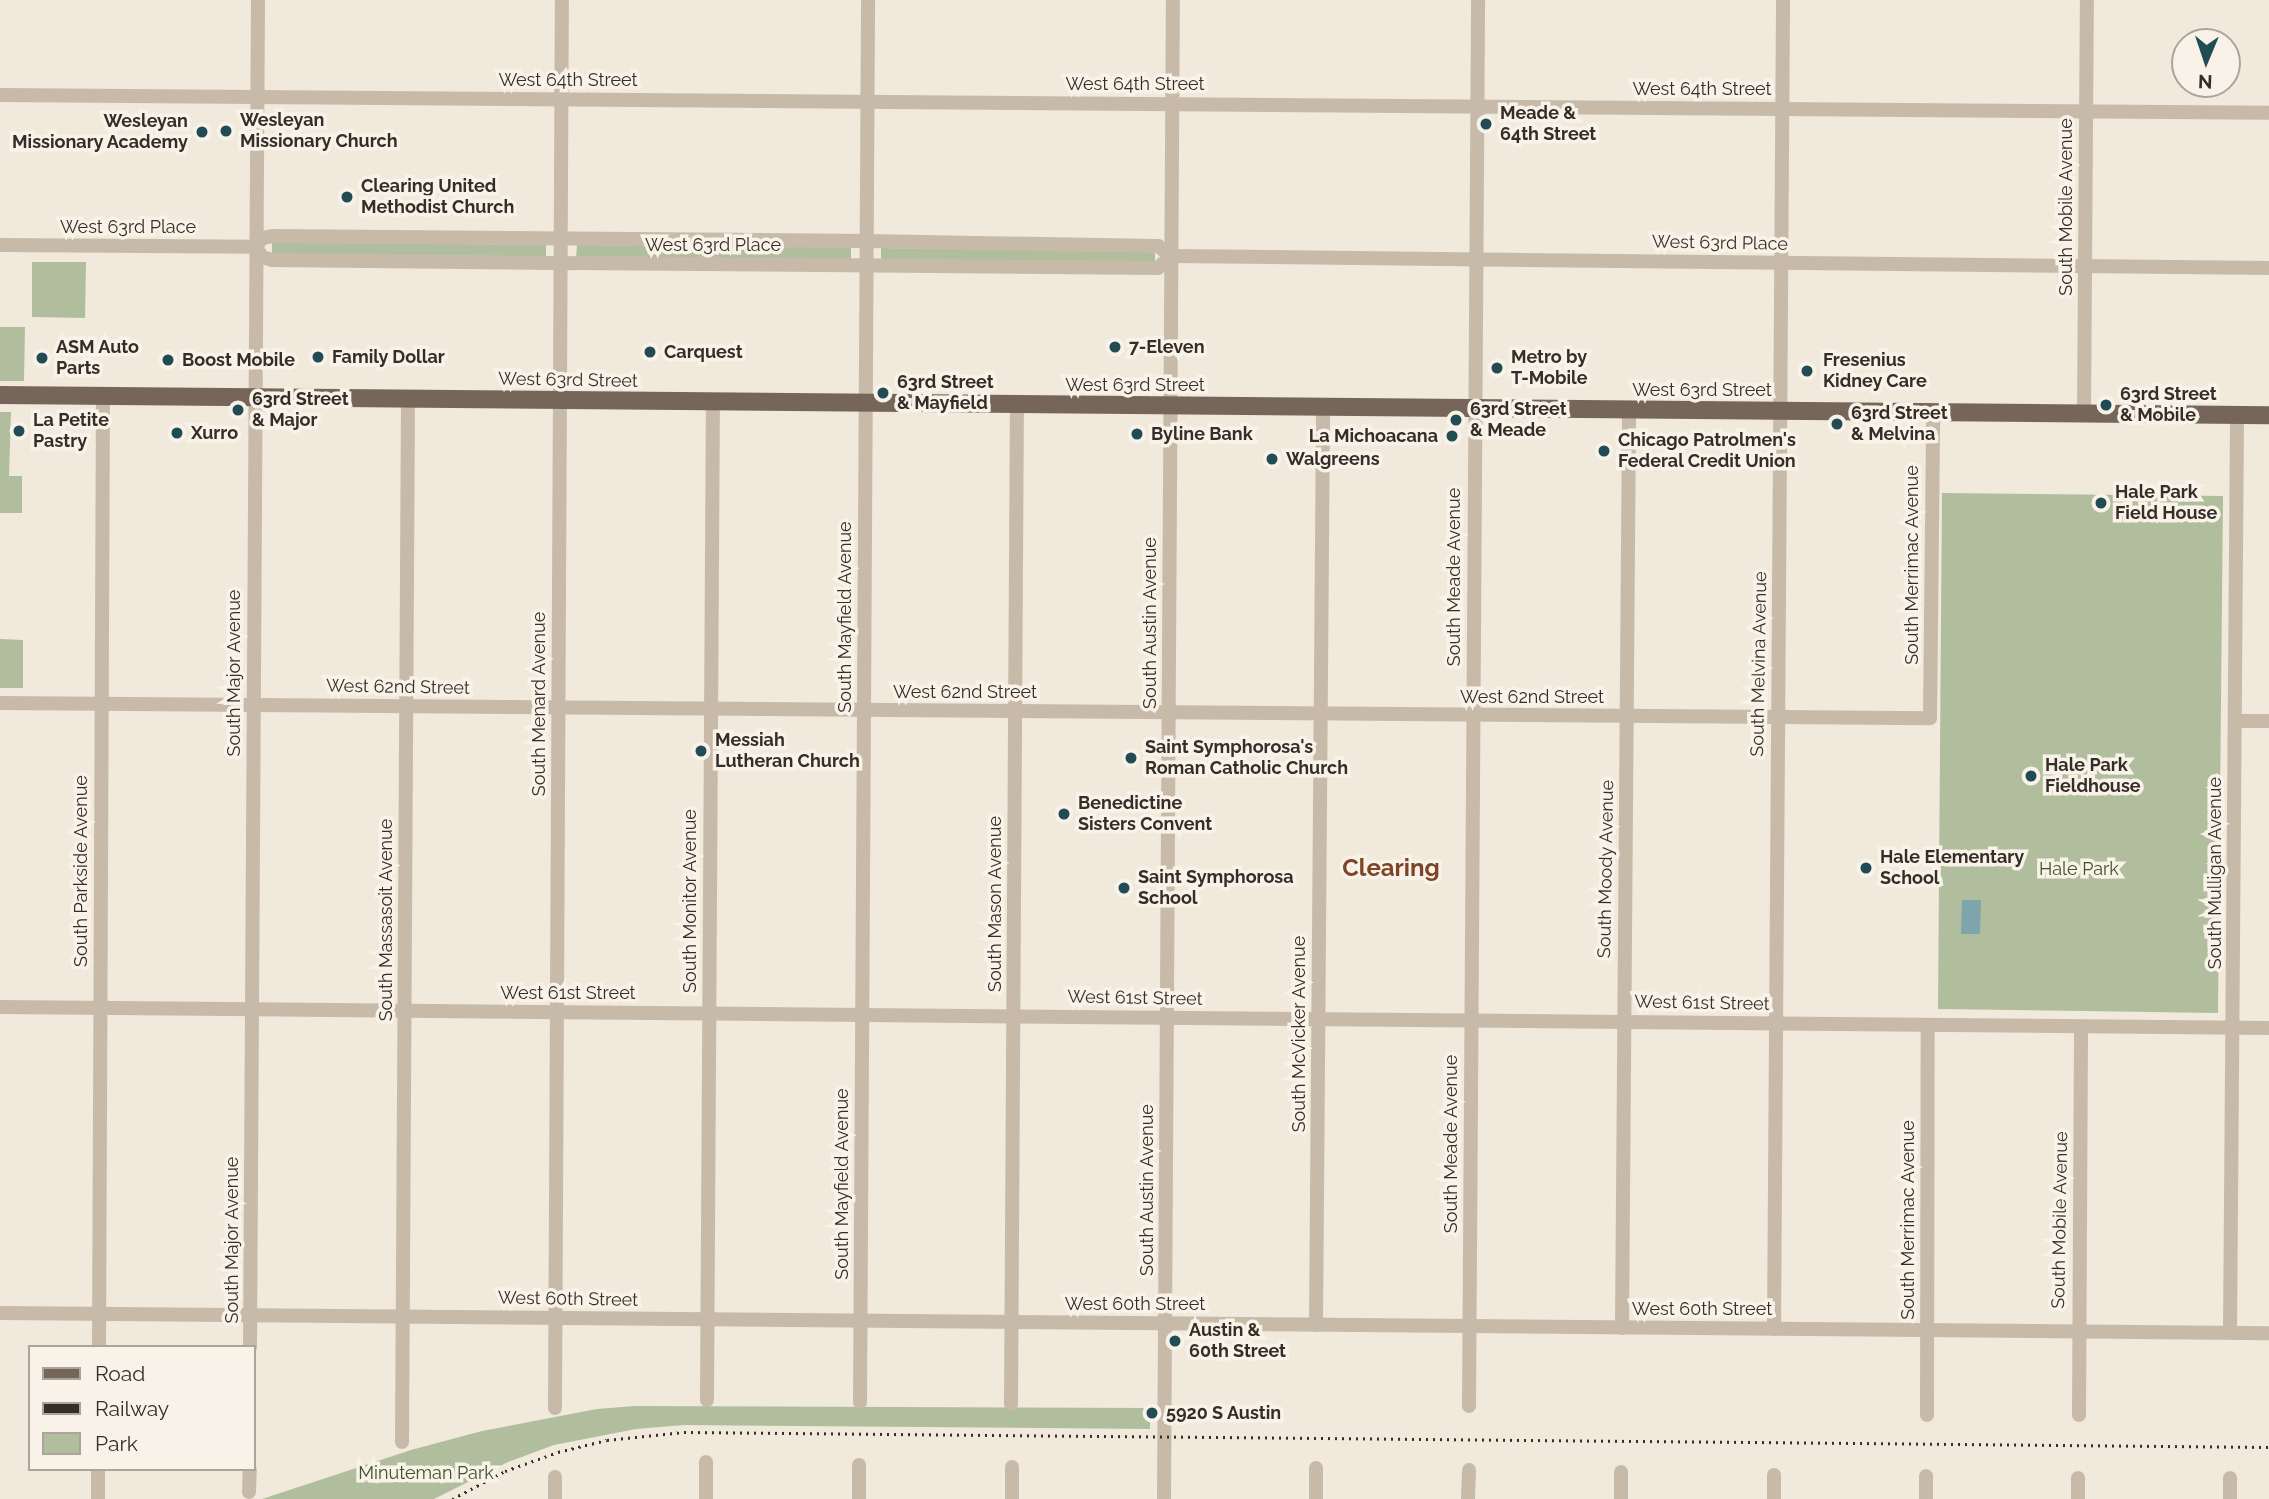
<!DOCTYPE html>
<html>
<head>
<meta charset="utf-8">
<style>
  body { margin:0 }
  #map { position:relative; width:2269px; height:1499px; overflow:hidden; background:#f0e9dc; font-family:Raleway,sans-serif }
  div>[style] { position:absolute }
  .green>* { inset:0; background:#b0be9d }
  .water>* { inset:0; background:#7da5ab }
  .minor>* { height:14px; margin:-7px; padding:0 7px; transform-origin:7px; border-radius:7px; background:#c8baa9 }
  .major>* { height:18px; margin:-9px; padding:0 9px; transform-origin:9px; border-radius:9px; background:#76665a }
  .rail>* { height:2.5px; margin-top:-1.25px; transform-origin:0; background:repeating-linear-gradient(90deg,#352e28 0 2px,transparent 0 7px) }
  .dots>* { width:19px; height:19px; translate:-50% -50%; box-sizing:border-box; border:4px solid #f8f2e8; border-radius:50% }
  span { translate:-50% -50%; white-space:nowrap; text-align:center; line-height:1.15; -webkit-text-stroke:7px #f8f2e8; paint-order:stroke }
  .street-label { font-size:18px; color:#352e28 }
  .poi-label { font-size:18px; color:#352e28; font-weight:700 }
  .left { translate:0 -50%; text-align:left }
  .right { translate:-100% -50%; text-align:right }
  .park-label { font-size:18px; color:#41522e }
  .district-label { font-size:24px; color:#7f4427; font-weight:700 }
  .legend { position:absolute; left:28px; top:1345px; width:228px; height:126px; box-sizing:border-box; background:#f8f2e8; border:2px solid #aaa49b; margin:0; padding:9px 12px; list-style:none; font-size:21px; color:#352e28 }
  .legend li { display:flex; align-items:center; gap:14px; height:35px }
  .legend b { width:35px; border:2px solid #aaa49b }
  .north { position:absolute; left:2171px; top:28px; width:70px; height:70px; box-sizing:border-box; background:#f8f2e8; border:2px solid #aaa49b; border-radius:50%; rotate:182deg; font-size:19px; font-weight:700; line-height:28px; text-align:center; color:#352e28 }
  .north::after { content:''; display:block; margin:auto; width:24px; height:32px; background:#214c54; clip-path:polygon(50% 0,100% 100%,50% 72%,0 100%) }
</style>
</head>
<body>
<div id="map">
  <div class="green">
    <div style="clip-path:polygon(272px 242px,546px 245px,546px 260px,272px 257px)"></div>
    <div style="clip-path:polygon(577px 245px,851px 247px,851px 262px,576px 259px)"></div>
    <div style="clip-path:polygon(881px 248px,1155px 251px,1155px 264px,881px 261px)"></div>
    <div style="clip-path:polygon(32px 262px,86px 262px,85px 318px,32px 317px)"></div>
    <div style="clip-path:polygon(0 327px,25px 327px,24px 381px,0 381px)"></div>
    <div style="clip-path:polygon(0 412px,11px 412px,9px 476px,22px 476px,22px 513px,0 513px)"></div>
    <div style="clip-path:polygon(1942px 493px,2223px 496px,2218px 1013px,1938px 1009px)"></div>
    <div style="clip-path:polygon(0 639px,23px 640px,23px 688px,0 688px)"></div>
    <div style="clip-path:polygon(635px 1406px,1150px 1408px,1150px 1429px,684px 1425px,636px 1429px,554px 1445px,508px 1462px,434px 1499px,262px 1499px,411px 1450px,482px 1431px,597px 1409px)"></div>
  </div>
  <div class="water">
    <div style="clip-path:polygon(1962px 900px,1981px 900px,1980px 934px,1961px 934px)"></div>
  </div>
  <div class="minor">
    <div style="left:0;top:95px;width:2269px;rotate:0.45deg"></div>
    <div style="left:0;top:245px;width:256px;rotate:0.4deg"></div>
    <div style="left:256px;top:247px;width:11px;rotate:-56deg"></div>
    <div style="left:262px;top:238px;width:11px;rotate:-10deg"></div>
    <div style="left:273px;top:236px;width:594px;rotate:0.48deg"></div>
    <div style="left:867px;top:241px;width:291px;rotate:1deg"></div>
    <div style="left:1158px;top:246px;width:16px;rotate:38deg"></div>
    <div style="left:1171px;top:256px;width:1098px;rotate:0.63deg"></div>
    <div style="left:256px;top:247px;width:12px;rotate:59deg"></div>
    <div style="left:262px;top:257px;width:10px;rotate:17deg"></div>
    <div style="left:272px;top:260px;width:303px;rotate:0.6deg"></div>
    <div style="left:575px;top:263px;width:583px;rotate:0.49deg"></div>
    <div style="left:1158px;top:268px;width:18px;rotate:-43deg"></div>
    <div style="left:2084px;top:414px;width:414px;rotate:-89.6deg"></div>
    <div style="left:0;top:703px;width:1930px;rotate:0.45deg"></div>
    <div style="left:1930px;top:718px;width:305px;rotate:-89.4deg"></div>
    <div style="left:2235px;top:721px;width:34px"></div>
    <div style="left:0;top:1007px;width:2269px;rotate:0.53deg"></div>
    <div style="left:0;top:1313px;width:2269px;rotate:0.51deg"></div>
    <div style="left:1316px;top:1325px;width:918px;rotate:-89.56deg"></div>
    <div style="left:1622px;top:1328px;width:918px;rotate:-89.56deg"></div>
    <div style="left:1774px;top:1329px;width:1329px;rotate:-89.61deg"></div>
    <div style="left:2230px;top:1332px;width:917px;rotate:-89.56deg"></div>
    <div style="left:99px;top:1347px;width:951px;rotate:-89.76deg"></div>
    <div style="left:250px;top:1347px;width:1347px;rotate:-89.66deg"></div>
    <div style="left:707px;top:1400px;width:998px;rotate:-89.66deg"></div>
    <div style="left:860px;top:1402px;width:1402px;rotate:-89.67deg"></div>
    <div style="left:1011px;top:1404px;width:999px;rotate:-89.66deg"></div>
    <div style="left:1469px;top:1406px;width:1406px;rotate:-89.63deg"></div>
    <div style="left:555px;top:1408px;width:1408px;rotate:-89.72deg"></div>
    <div style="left:1927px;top:1415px;width:390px;rotate:-89.9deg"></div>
    <div style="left:2079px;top:1415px;width:388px;rotate:-89.7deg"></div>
    <div style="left:402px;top:1442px;width:1043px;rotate:-89.67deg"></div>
    <div style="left:859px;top:1465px;width:34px;rotate:90deg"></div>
    <div style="left:1926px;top:1476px;width:23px;rotate:90deg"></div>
    <div style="left:2230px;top:1478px;width:21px;rotate:90deg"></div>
    <div style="left:249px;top:1492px;width:23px;rotate:-88deg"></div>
    <div style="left:98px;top:1499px;width:30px;rotate:-90deg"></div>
    <div style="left:555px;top:1499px;width:22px;rotate:-90deg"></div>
    <div style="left:706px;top:1499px;width:37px;rotate:-90deg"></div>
    <div style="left:1012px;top:1499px;width:32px;rotate:-90deg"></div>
    <div style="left:1164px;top:1499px;width:1499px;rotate:-89.66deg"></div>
    <div style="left:1316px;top:1499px;width:31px;rotate:-90deg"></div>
    <div style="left:1468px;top:1499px;width:29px;rotate:-88deg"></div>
    <div style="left:1621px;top:1499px;width:27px;rotate:-90deg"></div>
    <div style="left:1774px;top:1499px;width:24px;rotate:-90deg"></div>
    <div style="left:2078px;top:1499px;width:21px;rotate:-90deg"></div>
  </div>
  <div class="major">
    <div style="left:0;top:395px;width:2269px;rotate:0.51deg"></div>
  </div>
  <div class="rail">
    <div style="left:452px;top:1499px;width:60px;rotate:-27.8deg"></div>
    <div style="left:505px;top:1471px;width:56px;rotate:-19.7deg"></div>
    <div style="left:558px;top:1452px;width:50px;rotate:-13.8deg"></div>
    <div style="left:607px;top:1440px;width:77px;rotate:-5.9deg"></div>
    <div style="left:684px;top:1432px;width:1585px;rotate:0.54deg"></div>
  </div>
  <div class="dots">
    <div style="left:1486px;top:124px;background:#214c54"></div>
    <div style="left:226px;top:131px;background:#214c54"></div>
    <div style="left:202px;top:132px;background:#214c54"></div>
    <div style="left:347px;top:197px;background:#214c54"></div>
    <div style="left:1115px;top:347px;background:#214c54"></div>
    <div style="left:650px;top:352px;background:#214c54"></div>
    <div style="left:318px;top:357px;background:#214c54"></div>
    <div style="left:42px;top:358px;background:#214c54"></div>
    <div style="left:168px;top:360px;background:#214c54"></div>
    <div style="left:1497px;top:368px;background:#214c54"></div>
    <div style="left:1807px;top:371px;background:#214c54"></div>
    <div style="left:883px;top:393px;background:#214c54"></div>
    <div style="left:2106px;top:405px;background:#214c54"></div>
    <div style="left:238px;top:410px;background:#214c54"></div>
    <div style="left:1456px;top:420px;background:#214c54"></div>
    <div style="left:1837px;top:424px;background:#214c54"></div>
    <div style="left:19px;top:431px;background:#214c54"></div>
    <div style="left:177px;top:433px;background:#214c54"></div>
    <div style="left:1137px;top:434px;background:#214c54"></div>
    <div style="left:1452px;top:436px;background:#214c54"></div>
    <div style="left:1604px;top:451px;background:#214c54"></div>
    <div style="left:1272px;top:459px;background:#214c54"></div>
    <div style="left:2101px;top:503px;background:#214c54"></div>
    <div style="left:701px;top:751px;background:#214c54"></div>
    <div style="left:1131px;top:758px;background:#214c54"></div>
    <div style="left:2031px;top:776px;background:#214c54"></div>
    <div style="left:1064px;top:814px;background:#214c54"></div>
    <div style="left:1866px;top:868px;background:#214c54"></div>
    <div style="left:1124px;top:888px;background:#214c54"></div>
    <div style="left:1175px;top:1341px;background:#214c54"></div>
    <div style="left:1152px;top:1413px;background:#214c54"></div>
  </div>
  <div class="street-label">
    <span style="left:568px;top:80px">West 64th Street</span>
    <span style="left:1135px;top:84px">West 64th Street</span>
    <span style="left:1702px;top:89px">West 64th Street</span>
    <span style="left:2066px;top:207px;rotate:-90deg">South Mobile Avenue</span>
    <span style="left:128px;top:227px">West 63rd Place</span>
    <span style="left:1720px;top:243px;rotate:1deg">West 63rd Place</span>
    <span style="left:713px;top:245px">West 63rd Place</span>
    <span style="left:568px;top:380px;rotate:1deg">West 63rd Street</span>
    <span style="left:1135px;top:385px">West 63rd Street</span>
    <span style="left:1702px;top:390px">West 63rd Street</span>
    <span style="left:1912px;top:565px;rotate:-90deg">South Merrimac Avenue</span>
    <span style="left:1454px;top:577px;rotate:-90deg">South Meade Avenue</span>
    <span style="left:845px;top:617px;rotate:-90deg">South Mayfield Avenue</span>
    <span style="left:1150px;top:623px;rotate:-90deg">South Austin Avenue</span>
    <span style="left:1759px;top:664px;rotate:-89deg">South Melvina Avenue</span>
    <span style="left:234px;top:673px;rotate:-90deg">South Major Avenue</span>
    <span style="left:398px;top:687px;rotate:1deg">West 62nd Street</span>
    <span style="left:965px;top:692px">West 62nd Street</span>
    <span style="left:1532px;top:697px">West 62nd Street</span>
    <span style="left:539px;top:704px;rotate:-90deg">South Menard Avenue</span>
    <span style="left:1606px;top:869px;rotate:-89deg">South Moody Avenue</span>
    <span style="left:81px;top:871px;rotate:-90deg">South Parkside Avenue</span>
    <span style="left:2215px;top:873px;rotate:-90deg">South Mulligan Avenue</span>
    <span style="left:690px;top:901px;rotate:-90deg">South Monitor Avenue</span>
    <span style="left:995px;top:904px;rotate:-90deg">South Mason Avenue</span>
    <span style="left:386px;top:920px;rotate:-90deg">South Massasoit Avenue</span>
    <span style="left:568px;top:993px">West 61st Street</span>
    <span style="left:1135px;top:998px;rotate:1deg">West 61st Street</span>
    <span style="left:1702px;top:1003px;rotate:1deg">West 61st Street</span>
    <span style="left:1299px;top:1034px;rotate:-90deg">South McVicker Avenue</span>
    <span style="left:1451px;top:1144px;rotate:-90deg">South Meade Avenue</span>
    <span style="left:842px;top:1184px;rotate:-90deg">South Mayfield Avenue</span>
    <span style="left:1147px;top:1190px;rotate:-90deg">South Austin Avenue</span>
    <span style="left:1908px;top:1220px;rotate:-90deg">South Merrimac Avenue</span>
    <span style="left:2060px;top:1220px;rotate:-89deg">South Mobile Avenue</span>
    <span style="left:232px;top:1240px;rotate:-90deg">South Major Avenue</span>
    <span style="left:568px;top:1299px;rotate:1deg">West 60th Street</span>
    <span style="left:1135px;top:1304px">West 60th Street</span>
    <span style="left:1702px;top:1309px">West 60th Street</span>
  </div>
  <div class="poi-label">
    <span class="left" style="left:1500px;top:124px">Meade &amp;<br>64th Street</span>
    <span class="left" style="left:240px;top:131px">Wesleyan<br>Missionary Church</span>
    <span class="right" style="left:188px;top:132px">Wesleyan<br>Missionary Academy</span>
    <span class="left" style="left:361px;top:197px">Clearing United<br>Methodist Church</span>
    <span class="left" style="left:1129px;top:347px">7-Eleven</span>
    <span class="left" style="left:56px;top:358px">ASM Auto<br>Parts</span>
    <span class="left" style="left:664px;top:352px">Carquest</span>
    <span class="left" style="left:332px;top:357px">Family Dollar</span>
    <span class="left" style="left:1511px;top:368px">Metro by<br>T-Mobile</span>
    <span class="left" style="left:182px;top:360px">Boost Mobile</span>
    <span class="left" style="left:1823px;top:371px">Fresenius<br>Kidney Care</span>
    <span class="left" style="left:897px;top:393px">63rd Street<br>&amp; Mayfield</span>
    <span class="left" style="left:2120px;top:405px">63rd Street<br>&amp; Mobile</span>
    <span class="left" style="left:252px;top:410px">63rd Street<br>&amp; Major</span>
    <span class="left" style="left:1470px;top:420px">63rd Street<br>&amp; Meade</span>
    <span class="left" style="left:1851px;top:424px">63rd Street<br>&amp; Melvina</span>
    <span class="left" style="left:33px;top:431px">La Petite<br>Pastry</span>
    <span class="left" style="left:191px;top:433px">Xurro</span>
    <span class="left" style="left:1151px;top:434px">Byline Bank</span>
    <span class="right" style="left:1438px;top:436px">La Michoacana</span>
    <span class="left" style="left:1618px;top:451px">Chicago Patrolmen's<br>Federal Credit Union</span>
    <span class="left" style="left:1286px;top:459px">Walgreens</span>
    <span class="left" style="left:2115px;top:503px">Hale Park<br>Field House</span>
    <span class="left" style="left:715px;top:751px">Messiah<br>Lutheran Church</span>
    <span class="left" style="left:1145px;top:758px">Saint Symphorosa's<br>Roman Catholic Church</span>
    <span class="left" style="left:2045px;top:776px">Hale Park<br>Fieldhouse</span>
    <span class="left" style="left:1078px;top:814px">Benedictine<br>Sisters Convent</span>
    <span class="left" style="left:1880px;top:868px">Hale Elementary<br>School</span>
    <span class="left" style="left:1138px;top:888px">Saint Symphorosa<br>School</span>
    <span class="left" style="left:1189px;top:1341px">Austin &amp;<br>60th Street</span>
    <span class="left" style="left:1166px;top:1413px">5920 S Austin</span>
  </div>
  <div class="park-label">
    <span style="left:2079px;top:869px">Hale Park</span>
    <span style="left:426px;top:1473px">Minuteman Park</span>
  </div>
  <div class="district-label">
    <span style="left:1391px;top:868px">Clearing</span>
  </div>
  <ul class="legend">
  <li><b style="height:9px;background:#76665a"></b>Road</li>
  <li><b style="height:9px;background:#352e28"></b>Railway</li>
  <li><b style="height:19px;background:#b0be9d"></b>Park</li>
  </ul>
  <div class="north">N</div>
</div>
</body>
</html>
